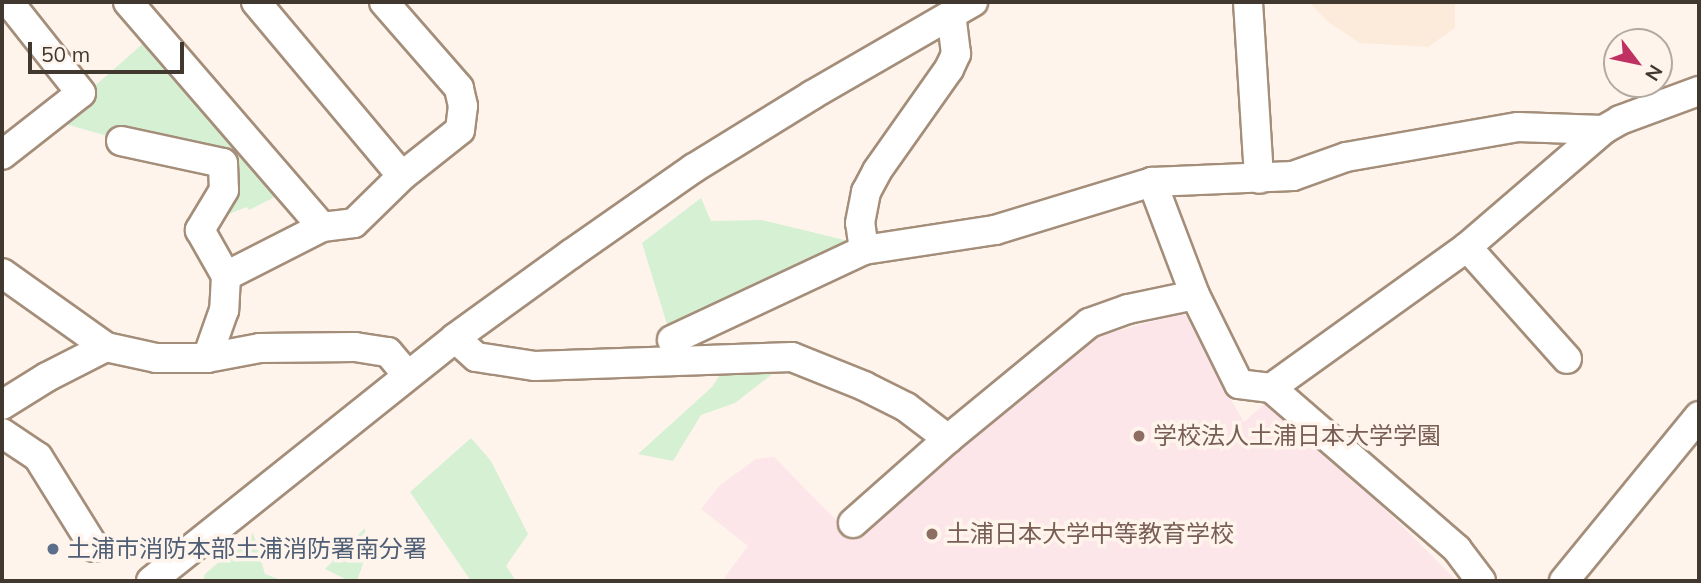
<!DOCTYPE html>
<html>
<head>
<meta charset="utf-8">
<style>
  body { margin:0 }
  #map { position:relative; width:1701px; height:583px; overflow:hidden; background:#fef4ec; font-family:Mulish,"Noto Sans JP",sans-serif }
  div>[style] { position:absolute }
  .built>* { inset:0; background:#fcebda }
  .education>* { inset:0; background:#fce6e9 }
  .green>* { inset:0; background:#d5f0d3 }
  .roads { filter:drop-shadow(2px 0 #a48e7a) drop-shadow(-2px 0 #a48e7a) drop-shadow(0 2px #a48e7a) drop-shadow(0 -2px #a48e7a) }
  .minor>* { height:28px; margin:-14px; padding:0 14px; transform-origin:14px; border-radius:14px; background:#fff }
  .dots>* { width:19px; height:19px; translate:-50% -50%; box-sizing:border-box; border:4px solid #fef4ec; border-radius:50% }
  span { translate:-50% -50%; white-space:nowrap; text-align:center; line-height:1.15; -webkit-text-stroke:7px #fef4ec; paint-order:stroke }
  .education-label { font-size:24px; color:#785e54 }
  .left { translate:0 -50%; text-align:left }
  .service-label { font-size:24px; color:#4e5e75 }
  .frame { position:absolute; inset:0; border:4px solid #41382f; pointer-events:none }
  .north { position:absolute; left:1603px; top:28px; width:70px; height:70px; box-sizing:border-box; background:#fef4ec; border:2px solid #b2a9a0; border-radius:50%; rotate:122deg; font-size:19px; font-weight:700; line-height:28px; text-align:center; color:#41382f }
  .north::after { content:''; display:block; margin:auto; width:24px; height:32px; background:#be3162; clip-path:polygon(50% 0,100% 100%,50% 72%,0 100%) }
  .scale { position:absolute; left:28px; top:42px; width:156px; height:32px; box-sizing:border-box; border:4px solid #41382f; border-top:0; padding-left:9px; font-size:21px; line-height:24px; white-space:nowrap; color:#41382f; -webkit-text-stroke:5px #fef4ec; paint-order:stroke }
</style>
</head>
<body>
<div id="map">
  <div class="built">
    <div style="clip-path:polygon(1309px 2px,1450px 2px,1455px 4px,1455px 28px,1428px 47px,1360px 43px,1328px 22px)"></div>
  </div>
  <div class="education">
    <div style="clip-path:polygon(1181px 314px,1198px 321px,1233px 403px,1244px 422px,1264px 404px,1274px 404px,1288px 412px,1457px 581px,722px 581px,748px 546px,701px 509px,720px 485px,756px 459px,774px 457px,850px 534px,1067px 354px,1105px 334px)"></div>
  </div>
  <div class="green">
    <div style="clip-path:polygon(147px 40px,281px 194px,249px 210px,247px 207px,226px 215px,230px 182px,111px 137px,55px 121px)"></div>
    <div style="clip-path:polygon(701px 198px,711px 221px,762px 220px,861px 244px,670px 334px,642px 243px)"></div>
    <div style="clip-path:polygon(725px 367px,775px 372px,735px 403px,701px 415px,673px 461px,638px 454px,712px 387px)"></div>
    <div style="clip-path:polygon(471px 438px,491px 461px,528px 534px,506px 566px,516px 581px,471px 581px,410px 492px)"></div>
    <div style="clip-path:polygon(365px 528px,365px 558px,357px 581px,349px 581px,325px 569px)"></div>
    <div style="clip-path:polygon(253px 533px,265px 574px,281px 580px,203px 581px,205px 574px)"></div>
  </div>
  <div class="roads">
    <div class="minor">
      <div style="left:128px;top:2px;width:297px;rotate:49.2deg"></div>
      <div style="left:322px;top:227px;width:32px;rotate:-7deg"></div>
      <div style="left:354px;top:223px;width:67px;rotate:-44.4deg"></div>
      <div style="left:402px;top:176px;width:74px;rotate:-38.4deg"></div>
      <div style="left:460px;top:130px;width:24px;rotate:-83deg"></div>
      <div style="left:463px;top:106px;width:18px;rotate:-103deg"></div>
      <div style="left:459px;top:88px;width:114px;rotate:-131.1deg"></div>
      <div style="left:256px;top:2px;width:227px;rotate:50deg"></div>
      <div style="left:1248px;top:2px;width:177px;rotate:86.4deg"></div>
      <div style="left:121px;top:141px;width:104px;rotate:12.2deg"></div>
      <div style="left:223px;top:163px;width:27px;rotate:88deg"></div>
      <div style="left:224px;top:190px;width:47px;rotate:121deg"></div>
      <div style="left:200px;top:230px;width:53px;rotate:60.5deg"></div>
      <div style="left:226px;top:276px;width:34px;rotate:93deg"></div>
      <div style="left:224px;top:310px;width:51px;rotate:109.5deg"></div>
      <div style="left:2px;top:155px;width:100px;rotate:-38.1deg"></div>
      <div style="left:81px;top:93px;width:116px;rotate:-128.4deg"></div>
      <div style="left:1467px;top:247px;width:150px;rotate:48.2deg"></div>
      <div style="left:864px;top:250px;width:27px;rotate:-98deg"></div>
      <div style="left:860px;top:223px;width:32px;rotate:-79deg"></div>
      <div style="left:866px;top:192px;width:24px;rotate:-62deg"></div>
      <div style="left:877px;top:171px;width:125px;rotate:-54.8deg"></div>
      <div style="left:949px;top:69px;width:17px;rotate:-65deg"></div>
      <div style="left:956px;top:54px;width:39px;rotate:-97deg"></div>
      <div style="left:2px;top:273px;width:128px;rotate:35.4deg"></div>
      <div style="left:106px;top:347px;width:51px;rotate:12.4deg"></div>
      <div style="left:156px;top:358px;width:51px"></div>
      <div style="left:207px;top:358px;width:54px;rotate:-10.7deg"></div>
      <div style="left:260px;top:348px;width:95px;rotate:-0.6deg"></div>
      <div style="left:355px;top:347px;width:33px;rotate:9deg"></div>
      <div style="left:388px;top:352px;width:30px;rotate:50deg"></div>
      <div style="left:226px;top:276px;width:108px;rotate:-27deg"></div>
      <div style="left:455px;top:338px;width:28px;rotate:42deg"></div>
      <div style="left:476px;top:357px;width:60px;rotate:8.7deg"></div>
      <div style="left:535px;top:366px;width:257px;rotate:-2deg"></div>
      <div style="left:792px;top:357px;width:78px;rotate:21.9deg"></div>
      <div style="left:864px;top:386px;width:47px;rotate:26.6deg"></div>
      <div style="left:906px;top:407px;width:53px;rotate:37.3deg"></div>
      <div style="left:948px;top:439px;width:183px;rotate:-39.4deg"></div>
      <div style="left:1089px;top:323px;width:41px;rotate:-19.7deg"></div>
      <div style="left:1128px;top:309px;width:68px;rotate:-11.8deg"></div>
      <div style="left:672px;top:340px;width:212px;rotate:-25.1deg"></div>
      <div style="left:864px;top:250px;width:133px;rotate:-8.7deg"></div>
      <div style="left:995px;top:230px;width:164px;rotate:-17deg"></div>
      <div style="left:1271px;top:388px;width:241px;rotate:-35.7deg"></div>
      <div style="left:1467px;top:247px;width:179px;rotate:-40.7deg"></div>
      <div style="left:1603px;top:130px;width:20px;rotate:-30deg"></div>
      <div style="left:1620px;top:120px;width:84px;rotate:-20.2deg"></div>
      <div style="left:2px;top:405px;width:53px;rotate:-31.9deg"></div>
      <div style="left:47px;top:377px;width:66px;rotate:-27deg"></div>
      <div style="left:2px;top:433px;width:43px;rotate:33.7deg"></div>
      <div style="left:38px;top:457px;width:106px;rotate:58.1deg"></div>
      <div style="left:853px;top:523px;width:127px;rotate:-41.5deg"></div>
      <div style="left:151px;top:581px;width:389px;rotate:-38.6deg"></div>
      <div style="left:455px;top:338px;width:143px;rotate:-35.9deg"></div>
      <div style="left:571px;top:254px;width:150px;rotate:-35deg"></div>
      <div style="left:694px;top:168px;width:139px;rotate:-31.7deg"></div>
      <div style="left:812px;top:95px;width:186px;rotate:-30deg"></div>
      <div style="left:1481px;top:581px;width:40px;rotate:-127deg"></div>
      <div style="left:1457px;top:549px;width:246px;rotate:-139.1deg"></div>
      <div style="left:1271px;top:388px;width:32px;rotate:-173deg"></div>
      <div style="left:1239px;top:384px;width:99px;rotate:-116.3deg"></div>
      <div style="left:1195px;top:295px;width:121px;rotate:-110.8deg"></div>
      <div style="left:1152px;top:182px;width:141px;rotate:-2.4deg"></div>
      <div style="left:1293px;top:176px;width:56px;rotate:-19.7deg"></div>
      <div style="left:1346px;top:157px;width:175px;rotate:-9.9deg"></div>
      <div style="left:1518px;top:127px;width:85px;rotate:2deg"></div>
      <div style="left:1564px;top:581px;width:213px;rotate:-50.7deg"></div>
    </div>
  </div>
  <div class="dots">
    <div style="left:1139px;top:436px;background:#8d6e63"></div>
    <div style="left:932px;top:534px;background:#8d6e63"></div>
    <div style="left:53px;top:549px;background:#5c6f8a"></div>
  </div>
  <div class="education-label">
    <span class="left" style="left:1153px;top:436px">学校法人土浦日本大学学園</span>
    <span class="left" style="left:946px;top:534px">土浦日本大学中等教育学校</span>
  </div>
  <div class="service-label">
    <span class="left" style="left:67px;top:549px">土浦市消防本部土浦消防署南分署</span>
  </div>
  <div class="frame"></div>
  <div class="north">N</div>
  <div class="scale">50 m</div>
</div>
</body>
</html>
